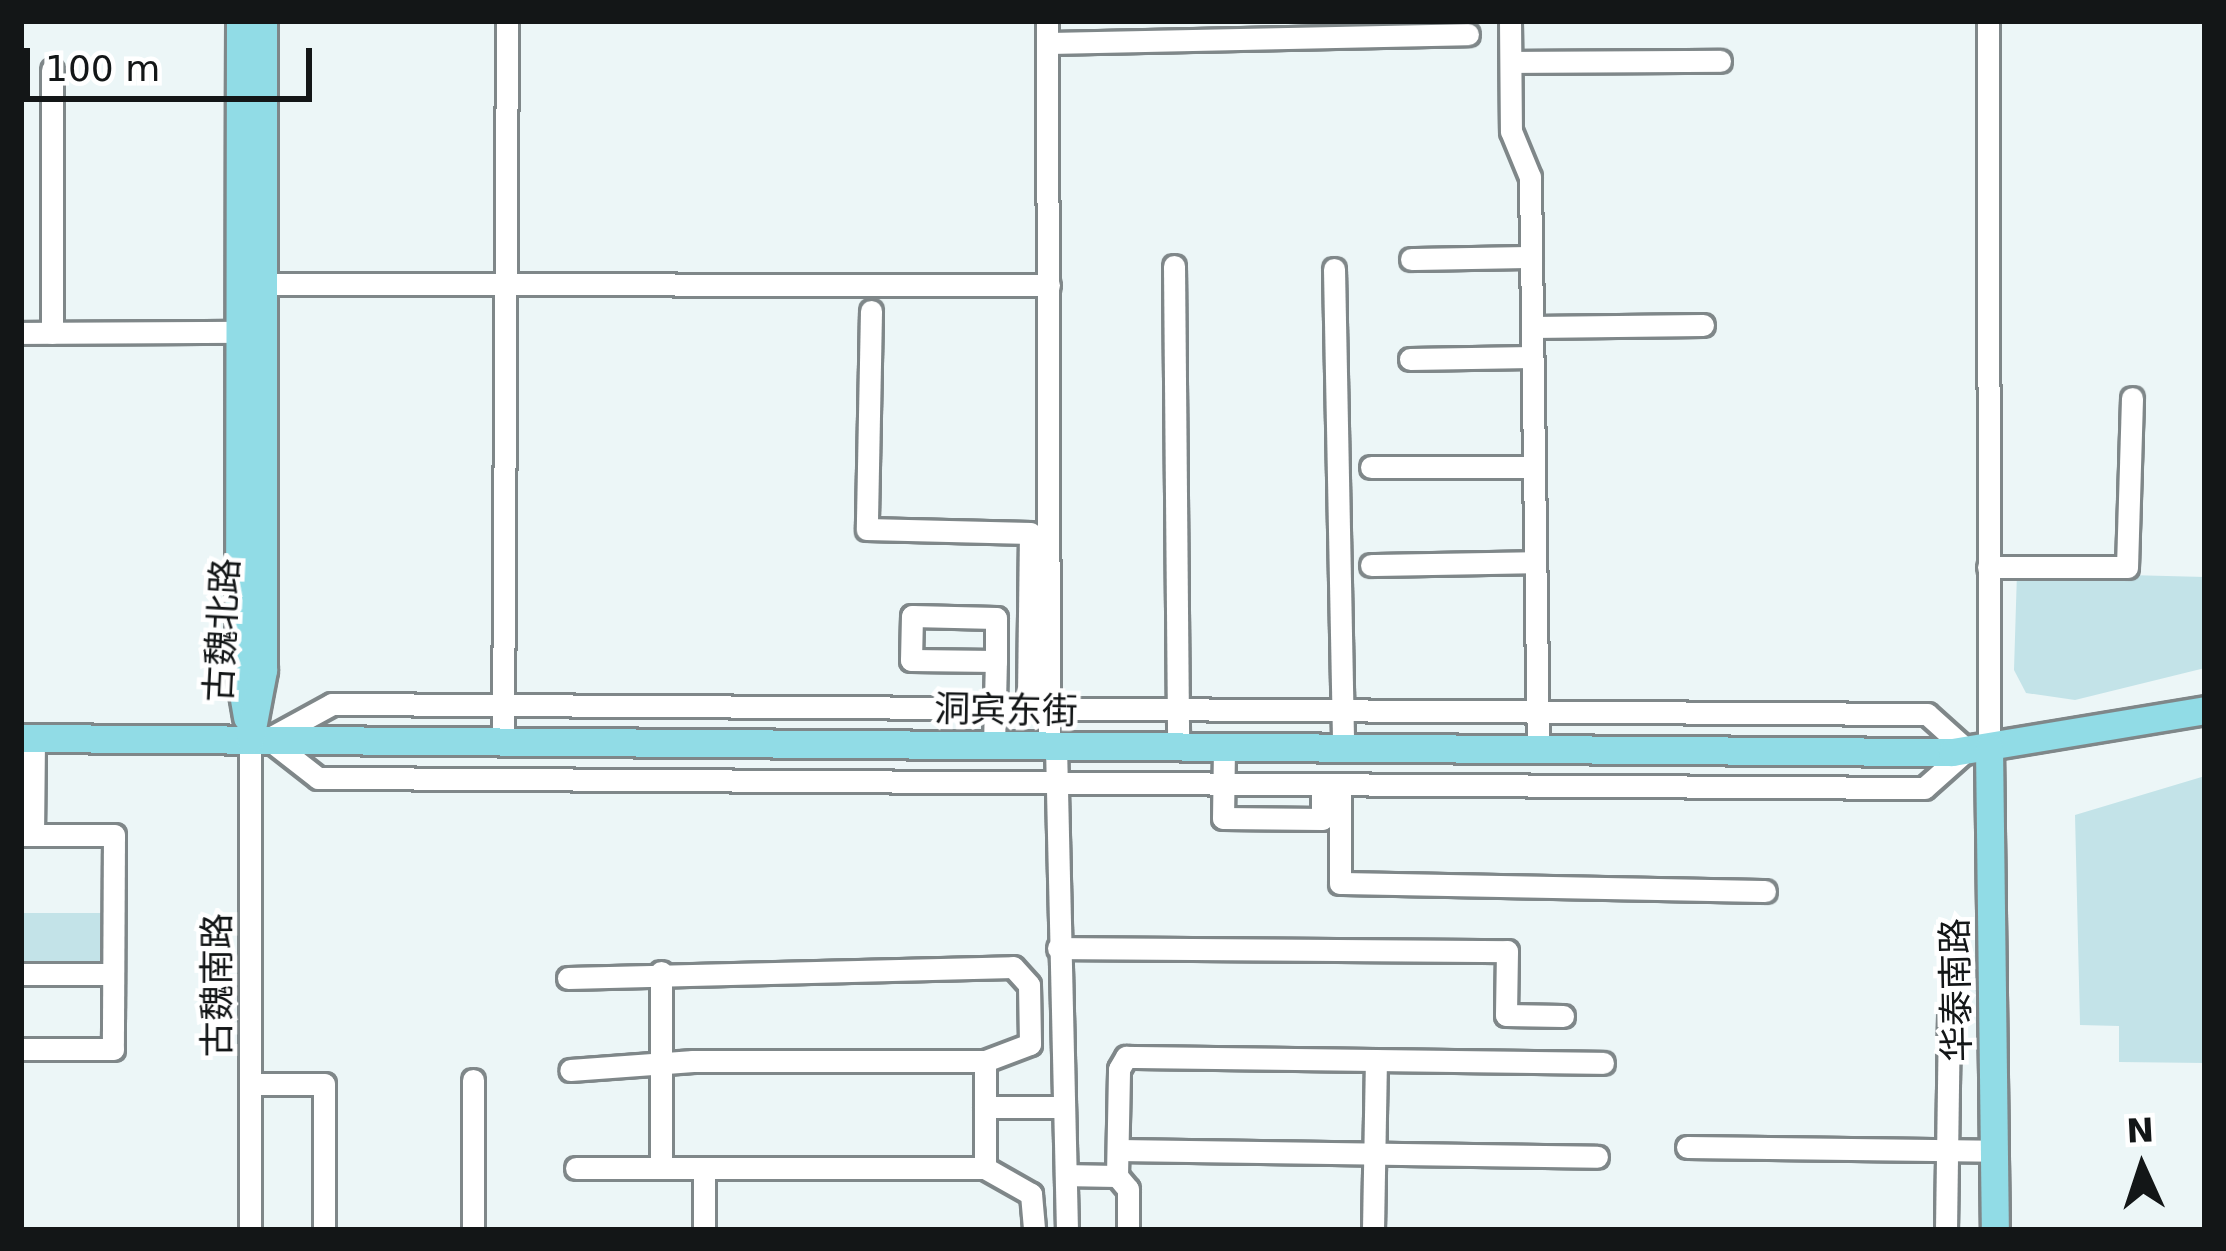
<!DOCTYPE html>
<html>
<head>
<meta charset="utf-8">
<style>
  body { margin:0 }
  #map { position:relative; width:2226px; height:1251px; overflow:hidden; background:#ecf6f7; font-family:"DejaVu Sans","Noto Sans SC",sans-serif }
  div>[style] { position:absolute }
  .green>* { inset:0; background:#c3e3e8 }
  .roads { filter:drop-shadow(3px 0 #7f8789) drop-shadow(-3px 0 #7f8789) drop-shadow(0 3px #7f8789) drop-shadow(0 -3px #7f8789) }
  .minor>* { height:21px; margin:-10.5px; padding:0 10.5px; transform-origin:10.5px; border-radius:10.5px; background:#fff }
  .major>* { height:27px; margin:-13.5px; padding:0 13.5px; transform-origin:13.5px; border-radius:13.5px; background:#91dce6 }
  span { translate:-50% -50%; white-space:nowrap; text-align:center; line-height:1.15; -webkit-text-stroke:9px #fff; paint-order:stroke }
  .street-label { font-size:36px; color:#131617 }
  .frame { position:absolute; inset:0; border:24px solid #131617; pointer-events:none }
  .north { position:absolute; left:2082px; top:1107px; width:120px; height:120px; -webkit-text-stroke:9px #fff; paint-order:stroke; rotate:357deg; font-size:33px; font-weight:700; line-height:48px; text-align:center; color:#131617 }
  .north::after { content:''; display:block; margin:auto; width:42px; height:54px; background:#131617; clip-path:polygon(50% 0,100% 100%,50% 72%,0 100%) }
  .scale { position:absolute; left:24px; top:48px; width:288px; height:54px; box-sizing:border-box; border:6px solid #131617; border-top:0; padding-left:15px; font-size:36px; line-height:42px; white-space:nowrap; color:#131617; -webkit-text-stroke:9px #fff; paint-order:stroke }
</style>
</head>
<body>
<div id="map">
  <div class="green">
    <div style="clip-path:polygon(2017px 572px,2205px 577px,2205px 668px,2075px 700px,2026px 693px,2014px 670px)"></div>
    <div style="clip-path:polygon(2205px 776px,2205px 1063px,2119px 1062px,2119px 1026px,2080px 1025px,2075px 815px)"></div>
    <div style="clip-path:polygon(21px 913px,102px 913px,102px 966px,21px 966px)"></div>
  </div>
  <div class="roads">
    <div class="minor">
      <div style="left:1047px;top:21px;width:725px;rotate:89.84deg"></div>
      <div style="left:1510px;top:21px;width:110px;rotate:89.5deg"></div>
      <div style="left:1511px;top:131px;width:50px;rotate:67.6deg"></div>
      <div style="left:1530px;top:177px;width:574px;rotate:89.2deg"></div>
      <div style="left:1988px;top:21px;width:727px;rotate:89.92deg"></div>
      <div style="left:1048px;top:43px;width:420px;rotate:-1.2deg"></div>
      <div style="left:1511px;top:62px;width:209px;rotate:-0.3deg"></div>
      <div style="left:52px;top:70px;width:263px;rotate:90deg"></div>
      <div style="left:1411px;top:259px;width:120px;rotate:-1deg"></div>
      <div style="left:1174px;top:266px;width:481px;rotate:89.5deg"></div>
      <div style="left:1334px;top:269px;width:480px;rotate:88.9deg"></div>
      <div style="left:263px;top:284px;width:786px;rotate:0.07deg"></div>
      <div style="left:871px;top:311px;width:218px;rotate:91.1deg"></div>
      <div style="left:867px;top:529px;width:163px;rotate:1.4deg"></div>
      <div style="left:1030px;top:533px;width:175px;rotate:90.7deg"></div>
      <div style="left:1532px;top:327px;width:171px;rotate:-0.7deg"></div>
      <div style="left:21px;top:333px;width:219px;rotate:-0.3deg"></div>
      <div style="left:1410px;top:359px;width:122px;rotate:-0.9deg"></div>
      <div style="left:1371px;top:467px;width:162px"></div>
      <div style="left:1371px;top:565px;width:164px;rotate:-1deg"></div>
      <div style="left:1988px;top:567px;width:139px"></div>
      <div style="left:2127px;top:567px;width:169px;rotate:-88.3deg"></div>
      <div style="left:912px;top:616px;width:84px;rotate:1.4deg"></div>
      <div style="left:996px;top:618px;width:43px;rotate:90deg"></div>
      <div style="left:996px;top:661px;width:85px;rotate:-179.3deg"></div>
      <div style="left:911px;top:660px;width:44px;rotate:-88.7deg"></div>
      <div style="left:332px;top:704px;width:1595px;rotate:0.36deg"></div>
      <div style="left:1927px;top:714px;width:54px;rotate:42deg"></div>
      <div style="left:1967px;top:750px;width:57px;rotate:138.5deg"></div>
      <div style="left:1924px;top:788px;width:1606px;rotate:-179.64deg"></div>
      <div style="left:318px;top:778px;width:63px;rotate:-142deg"></div>
      <div style="left:268px;top:739px;width:73px;rotate:-28.7deg"></div>
      <div style="left:503px;top:740px;width:719px;rotate:-89.68deg"></div>
      <div style="left:994px;top:746px;width:85px;rotate:-88.7deg"></div>
      <div style="left:1056px;top:746px;width:484px;rotate:88.7deg"></div>
      <div style="left:1224px;top:748px;width:70px;rotate:90.8deg"></div>
      <div style="left:1223px;top:818px;width:99px;rotate:0.6deg"></div>
      <div style="left:1322px;top:819px;width:34px;rotate:-90deg"></div>
      <div style="left:1340px;top:785px;width:98px;rotate:90deg"></div>
      <div style="left:1340px;top:883px;width:425px;rotate:1.1deg"></div>
      <div style="left:21px;top:835px;width:93px"></div>
      <div style="left:114px;top:835px;width:214px;rotate:90.3deg"></div>
      <div style="left:113px;top:1049px;width:92px;rotate:180deg"></div>
      <div style="left:33px;top:835px;width:97px;rotate:-89.4deg"></div>
      <div style="left:1058px;top:948px;width:449px;rotate:0.4deg"></div>
      <div style="left:1507px;top:951px;width:64px;rotate:90.9deg"></div>
      <div style="left:1506px;top:1015px;width:57px;rotate:1deg"></div>
      <div style="left:661px;top:972px;width:196px;rotate:90deg"></div>
      <div style="left:21px;top:974px;width:92px"></div>
      <div style="left:568px;top:978px;width:445px;rotate:-1.4deg"></div>
      <div style="left:1013px;top:967px;width:24px;rotate:48deg"></div>
      <div style="left:1029px;top:985px;width:59px;rotate:89deg"></div>
      <div style="left:1030px;top:1044px;width:48px;rotate:159.3deg"></div>
      <div style="left:985px;top:1061px;width:292px;rotate:180deg"></div>
      <div style="left:693px;top:1061px;width:123px;rotate:175.8deg"></div>
      <div style="left:473px;top:1080px;width:150px;rotate:90deg"></div>
      <div style="left:250px;top:1084px;width:74px"></div>
      <div style="left:324px;top:1084px;width:146px;rotate:90deg"></div>
      <div style="left:985px;top:1107px;width:77px"></div>
      <div style="left:1687px;top:1147px;width:307px;rotate:0.7deg"></div>
      <div style="left:1118px;top:1150px;width:479px;rotate:0.8deg"></div>
      <div style="left:576px;top:1168px;width:409px"></div>
      <div style="left:985px;top:1168px;width:107px;rotate:-90deg"></div>
      <div style="left:985px;top:1168px;width:53px;rotate:29.5deg"></div>
      <div style="left:1031px;top:1194px;width:36px;rotate:85deg"></div>
      <div style="left:1066px;top:1175px;width:51px;rotate:1.1deg"></div>
      <div style="left:1117px;top:1176px;width:107px;rotate:-88.9deg"></div>
      <div style="left:1119px;top:1069px;width:14px;rotate:-60deg"></div>
      <div style="left:1126px;top:1057px;width:477px;rotate:0.7deg"></div>
      <div style="left:1117px;top:1176px;width:17px;rotate:50deg"></div>
      <div style="left:1128px;top:1189px;width:41px;rotate:90deg"></div>
      <div style="left:250px;top:1230px;width:491px;rotate:-90deg"></div>
      <div style="left:704px;top:1230px;width:62px;rotate:-90deg"></div>
      <div style="left:1373px;top:1230px;width:170px;rotate:-89deg"></div>
      <div style="left:1946px;top:1230px;width:217px;rotate:-89.2deg"></div>
    </div>
    <div class="major">
      <div style="left:240px;top:21px;width:649px;rotate:90.09deg"></div>
      <div style="left:239px;top:670px;width:48px;rotate:80.3deg"></div>
      <div style="left:21px;top:738px;width:1931px;rotate:0.42deg"></div>
      <div style="left:1952px;top:752px;width:256px;rotate:-9.4deg"></div>
      <div style="left:250px;top:739px;width:70px;rotate:-79.3deg"></div>
      <div style="left:263px;top:670px;width:649px;rotate:-90deg"></div>
      <div style="left:1989px;top:748px;width:482px;rotate:89.3deg"></div>
    </div>
  </div>
  <div class="street-label">
    <span style="left:222px;top:630px;rotate:-87deg">古魏北路</span>
    <span style="left:1006px;top:710px;rotate:1deg">洞宾东街</span>
    <span style="left:217px;top:985px;rotate:-90deg">古魏南路</span>
    <span style="left:1956px;top:990px;rotate:-91deg">华泰南路</span>
  </div>
  <div class="frame"></div>
  <div class="north">N</div>
  <div class="scale">100 m</div>
</div>
</body>
</html>
